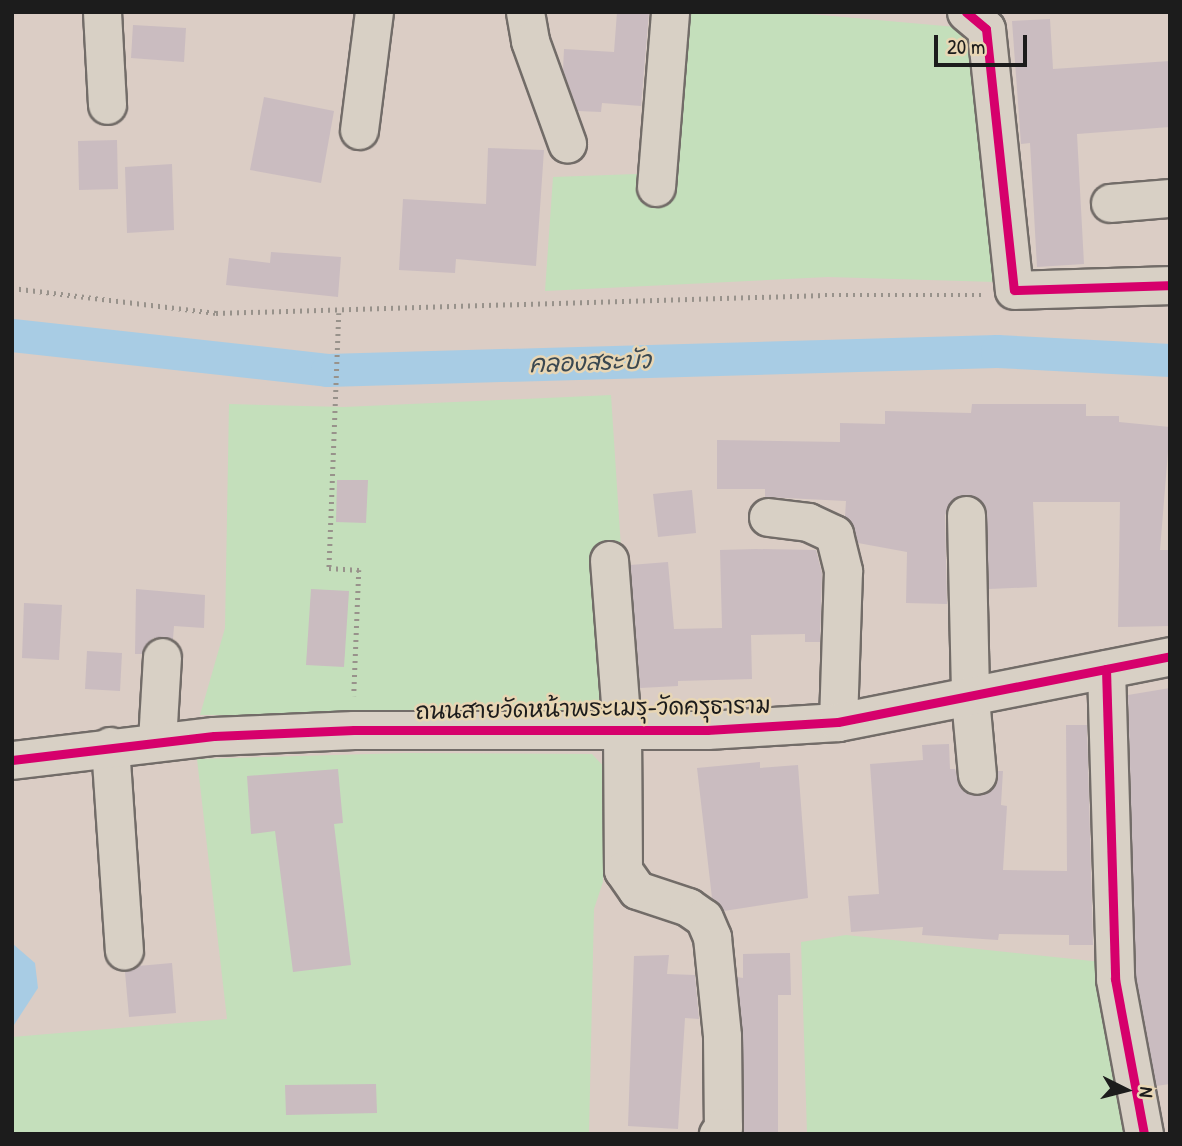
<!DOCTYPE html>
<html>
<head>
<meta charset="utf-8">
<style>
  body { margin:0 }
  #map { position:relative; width:1182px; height:1146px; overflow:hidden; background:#dbcdc5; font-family:"Patrick Hand","Playpen Sans Thai",sans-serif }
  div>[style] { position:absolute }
  .green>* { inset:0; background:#c4dfbb }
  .water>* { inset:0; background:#a8cce4 }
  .canal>* { height:33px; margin:-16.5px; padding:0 16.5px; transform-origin:16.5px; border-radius:16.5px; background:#a8cce4 }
  .building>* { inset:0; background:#cabcc0 }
  .path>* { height:4.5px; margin-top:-2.25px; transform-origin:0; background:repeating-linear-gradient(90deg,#98928b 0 2px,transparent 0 7px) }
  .roads { filter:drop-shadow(2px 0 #726c68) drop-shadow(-2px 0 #726c68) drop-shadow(0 2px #726c68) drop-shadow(0 -2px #726c68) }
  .minor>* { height:37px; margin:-18.5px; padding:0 18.5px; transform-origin:18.5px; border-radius:18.5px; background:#d8d0c5 }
  .cycleway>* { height:9px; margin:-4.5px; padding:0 4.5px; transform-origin:4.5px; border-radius:4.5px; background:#d6006c }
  span { translate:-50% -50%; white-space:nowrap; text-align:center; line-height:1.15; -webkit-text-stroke:5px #e8d6b4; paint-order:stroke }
  .street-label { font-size:23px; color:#1c1c1c }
  .water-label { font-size:24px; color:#3a4851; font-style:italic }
  .frame { position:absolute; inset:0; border:14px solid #1c1c1c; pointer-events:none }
  .north { position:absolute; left:1091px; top:1055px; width:70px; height:70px; -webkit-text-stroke:5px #e8d6b4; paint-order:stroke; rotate:96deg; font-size:19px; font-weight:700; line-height:28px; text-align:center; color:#1c1c1c }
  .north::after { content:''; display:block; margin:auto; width:24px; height:32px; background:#1c1c1c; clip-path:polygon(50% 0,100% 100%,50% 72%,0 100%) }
  .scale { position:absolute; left:934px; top:35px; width:93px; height:32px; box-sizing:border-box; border:4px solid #1c1c1c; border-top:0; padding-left:9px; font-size:21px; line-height:24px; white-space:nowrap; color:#1c1c1c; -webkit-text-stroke:5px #e8d6b4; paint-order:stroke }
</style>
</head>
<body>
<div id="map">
  <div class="green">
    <div style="clip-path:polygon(679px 12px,787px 12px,956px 27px,975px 42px,996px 282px,828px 277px,545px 291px,553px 177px,664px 173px)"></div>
    <div style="clip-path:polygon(611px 395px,632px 716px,200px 715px,225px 628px,229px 404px,344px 407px)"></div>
    <div style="clip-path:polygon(406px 753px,592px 754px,606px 769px,603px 882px,594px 909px,589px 1134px,12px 1134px,12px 1037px,227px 1019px,197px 759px)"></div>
    <div style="clip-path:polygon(846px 935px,1102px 962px,1132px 1134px,807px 1134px,801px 942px)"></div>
  </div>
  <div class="water">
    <div style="clip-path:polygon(13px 944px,35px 963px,38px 988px,12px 1028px)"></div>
  </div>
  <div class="canal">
    <div style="left:12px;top:335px;width:317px;rotate:6.3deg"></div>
    <div style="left:327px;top:370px;width:670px;rotate:-1.62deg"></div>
    <div style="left:997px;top:351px;width:173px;rotate:3deg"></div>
  </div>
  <div class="building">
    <div style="clip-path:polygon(617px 12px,649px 12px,641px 106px,602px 103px,601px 112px,578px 111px,563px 70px,564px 49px,614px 52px)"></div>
    <div style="clip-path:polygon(1050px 19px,1053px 69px,1170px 61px,1170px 127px,1077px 134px,1084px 264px,1037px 267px,1030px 143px,1021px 144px,1012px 21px)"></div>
    <div style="clip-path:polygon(133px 25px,186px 28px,184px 62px,131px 58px)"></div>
    <div style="clip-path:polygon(264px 97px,334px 111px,321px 183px,250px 170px)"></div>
    <div style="clip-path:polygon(117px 140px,118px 189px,79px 190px,78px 141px)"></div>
    <div style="clip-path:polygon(488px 148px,544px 150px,536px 266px,456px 259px,455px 273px,399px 270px,403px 199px,486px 204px)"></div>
    <div style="clip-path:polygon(172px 164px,174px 230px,127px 233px,125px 167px)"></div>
    <div style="clip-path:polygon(271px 252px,341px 257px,338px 297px,226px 285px,229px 258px,270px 263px)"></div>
    <div style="clip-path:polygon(972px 404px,1086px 404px,1086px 416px,1119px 416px,1119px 422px,1170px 427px,1160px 550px,1170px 550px,1170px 626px,1118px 627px,1120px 502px,1033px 502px,1037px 587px,989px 589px,984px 505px,975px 496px,956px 497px,945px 515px,947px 604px,906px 603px,907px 552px,858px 543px,845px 517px,846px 501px,765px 497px,765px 489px,717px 489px,717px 440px,840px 442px,840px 423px,885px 424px,885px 411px,971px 413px)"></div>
    <div style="clip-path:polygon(337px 480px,368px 480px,366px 523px,336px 522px)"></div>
    <div style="clip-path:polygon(692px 490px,696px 533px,658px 537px,653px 494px)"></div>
    <div style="clip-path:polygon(756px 549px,816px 550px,822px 573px,820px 642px,805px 642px,805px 634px,751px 635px,752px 679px,678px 681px,678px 686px,640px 688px,630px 565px,668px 562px,674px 629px,722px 628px,720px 550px)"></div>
    <div style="clip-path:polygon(136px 589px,205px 595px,204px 628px,174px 626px,173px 639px,153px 638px,142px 654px,135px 654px)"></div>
    <div style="clip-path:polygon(311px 589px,349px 591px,344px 667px,306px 665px)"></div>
    <div style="clip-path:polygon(24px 603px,62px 605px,59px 660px,22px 658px)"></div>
    <div style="clip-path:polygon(87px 651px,122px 653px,120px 691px,85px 689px)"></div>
    <div style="clip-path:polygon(1170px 688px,1170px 1084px,1156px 1086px,1136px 977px,1128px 695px)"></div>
    <div style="clip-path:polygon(1066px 725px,1087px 725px,1093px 945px,1069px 945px,1069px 935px,999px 934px,998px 940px,922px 935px,923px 927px,851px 932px,848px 896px,879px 894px,870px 764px,923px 760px,922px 745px,949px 744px,950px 769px,955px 769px,960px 787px,978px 796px,990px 792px,998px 771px,1003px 771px,1001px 805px,1007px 806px,1003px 870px,1067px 871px)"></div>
    <div style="clip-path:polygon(760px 762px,760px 768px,798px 765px,808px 898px,724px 911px,712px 898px,697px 768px)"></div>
    <div style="clip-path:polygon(338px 769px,343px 823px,334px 824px,351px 965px,293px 972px,275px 831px,251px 834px,247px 776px)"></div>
    <div style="clip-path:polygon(790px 953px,791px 995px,778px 995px,778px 1134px,742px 1134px,743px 1036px,737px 977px,743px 978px,743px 954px)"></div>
    <div style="clip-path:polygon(669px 955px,667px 974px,695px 975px,699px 1019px,685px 1018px,678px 1129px,628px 1126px,634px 956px)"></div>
    <div style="clip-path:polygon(172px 963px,176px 1013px,129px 1017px,125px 972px,138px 966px)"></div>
    <div style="clip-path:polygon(376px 1084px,377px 1113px,286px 1115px,285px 1085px)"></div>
  </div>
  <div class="path">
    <div style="left:12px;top:288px;width:206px;rotate:7deg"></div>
    <div style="left:216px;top:313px;width:609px;rotate:-1.69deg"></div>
    <div style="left:825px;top:295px;width:158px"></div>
    <div style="left:339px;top:313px;width:255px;rotate:92.2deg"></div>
    <div style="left:329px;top:568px;width:30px;rotate:4deg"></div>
    <div style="left:359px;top:570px;width:126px;rotate:92.3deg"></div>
  </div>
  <div class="roads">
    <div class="minor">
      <div style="left:102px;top:12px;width:93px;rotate:86.9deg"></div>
      <div style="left:525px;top:12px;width:29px;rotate:80deg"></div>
      <div style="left:530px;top:41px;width:109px;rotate:70.1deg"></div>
      <div style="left:966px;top:12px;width:26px;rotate:40deg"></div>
      <div style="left:986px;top:29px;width:262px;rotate:83.9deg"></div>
      <div style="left:1014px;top:290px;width:156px;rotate:-1.8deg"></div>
      <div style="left:359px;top:130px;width:119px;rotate:-82.8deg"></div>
      <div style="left:656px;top:187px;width:176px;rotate:-85.4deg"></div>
      <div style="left:1110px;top:203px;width:60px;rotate:-4.8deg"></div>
      <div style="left:966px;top:515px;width:183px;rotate:88.7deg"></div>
      <div style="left:970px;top:698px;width:77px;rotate:84.8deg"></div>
      <div style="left:768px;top:517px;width:40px;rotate:7.1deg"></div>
      <div style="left:808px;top:522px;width:29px;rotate:25deg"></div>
      <div style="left:834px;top:534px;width:38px;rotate:76deg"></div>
      <div style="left:843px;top:571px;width:151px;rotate:91.9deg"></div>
      <div style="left:609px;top:560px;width:169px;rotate:85.6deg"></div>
      <div style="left:622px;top:729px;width:141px;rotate:89.6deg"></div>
      <div style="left:623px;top:870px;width:24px;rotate:55deg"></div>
      <div style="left:637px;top:890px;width:54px;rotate:18.4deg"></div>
      <div style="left:688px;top:907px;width:19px;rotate:35deg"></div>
      <div style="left:704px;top:918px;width:21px;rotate:67deg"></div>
      <div style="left:712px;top:937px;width:100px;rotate:84.2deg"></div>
      <div style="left:722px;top:1036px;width:91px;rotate:89.4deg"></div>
      <div style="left:723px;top:1127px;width:9px;rotate:126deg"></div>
      <div style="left:1106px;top:669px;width:310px;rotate:88.3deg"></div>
      <div style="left:1115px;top:979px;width:158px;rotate:79.4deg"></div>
      <div style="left:157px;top:741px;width:84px;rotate:-86.6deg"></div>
      <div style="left:110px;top:746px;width:205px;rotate:86.1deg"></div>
      <div style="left:12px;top:760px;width:203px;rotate:-6.8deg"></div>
      <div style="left:214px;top:736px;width:140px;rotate:-2.5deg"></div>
      <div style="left:354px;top:730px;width:353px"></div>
      <div style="left:707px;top:730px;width:131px;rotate:-3.5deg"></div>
      <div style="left:838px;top:722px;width:338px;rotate:-11.2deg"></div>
    </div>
  </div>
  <div class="cycleway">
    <div style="left:966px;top:12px;width:26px;rotate:40deg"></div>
    <div style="left:986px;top:29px;width:262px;rotate:83.9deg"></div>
    <div style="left:1014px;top:290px;width:156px;rotate:-1.8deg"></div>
    <div style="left:1106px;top:669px;width:310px;rotate:88.3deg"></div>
    <div style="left:1115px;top:979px;width:158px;rotate:79.4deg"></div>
    <div style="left:12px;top:760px;width:203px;rotate:-6.8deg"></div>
    <div style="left:214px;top:736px;width:140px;rotate:-2.5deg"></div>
    <div style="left:354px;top:730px;width:353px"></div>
    <div style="left:707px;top:730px;width:131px;rotate:-3.5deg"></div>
    <div style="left:838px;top:722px;width:338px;rotate:-11.2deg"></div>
  </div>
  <div class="street-label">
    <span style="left:593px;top:708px;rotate:-1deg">ถนนสายวัดหน้าพระเมรุ-วัดครุธาราม</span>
  </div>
  <div class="water-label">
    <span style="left:590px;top:362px;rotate:-2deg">คลองสระบัว</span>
  </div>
  <div class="frame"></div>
  <div class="north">N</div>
  <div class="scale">20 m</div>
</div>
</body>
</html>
